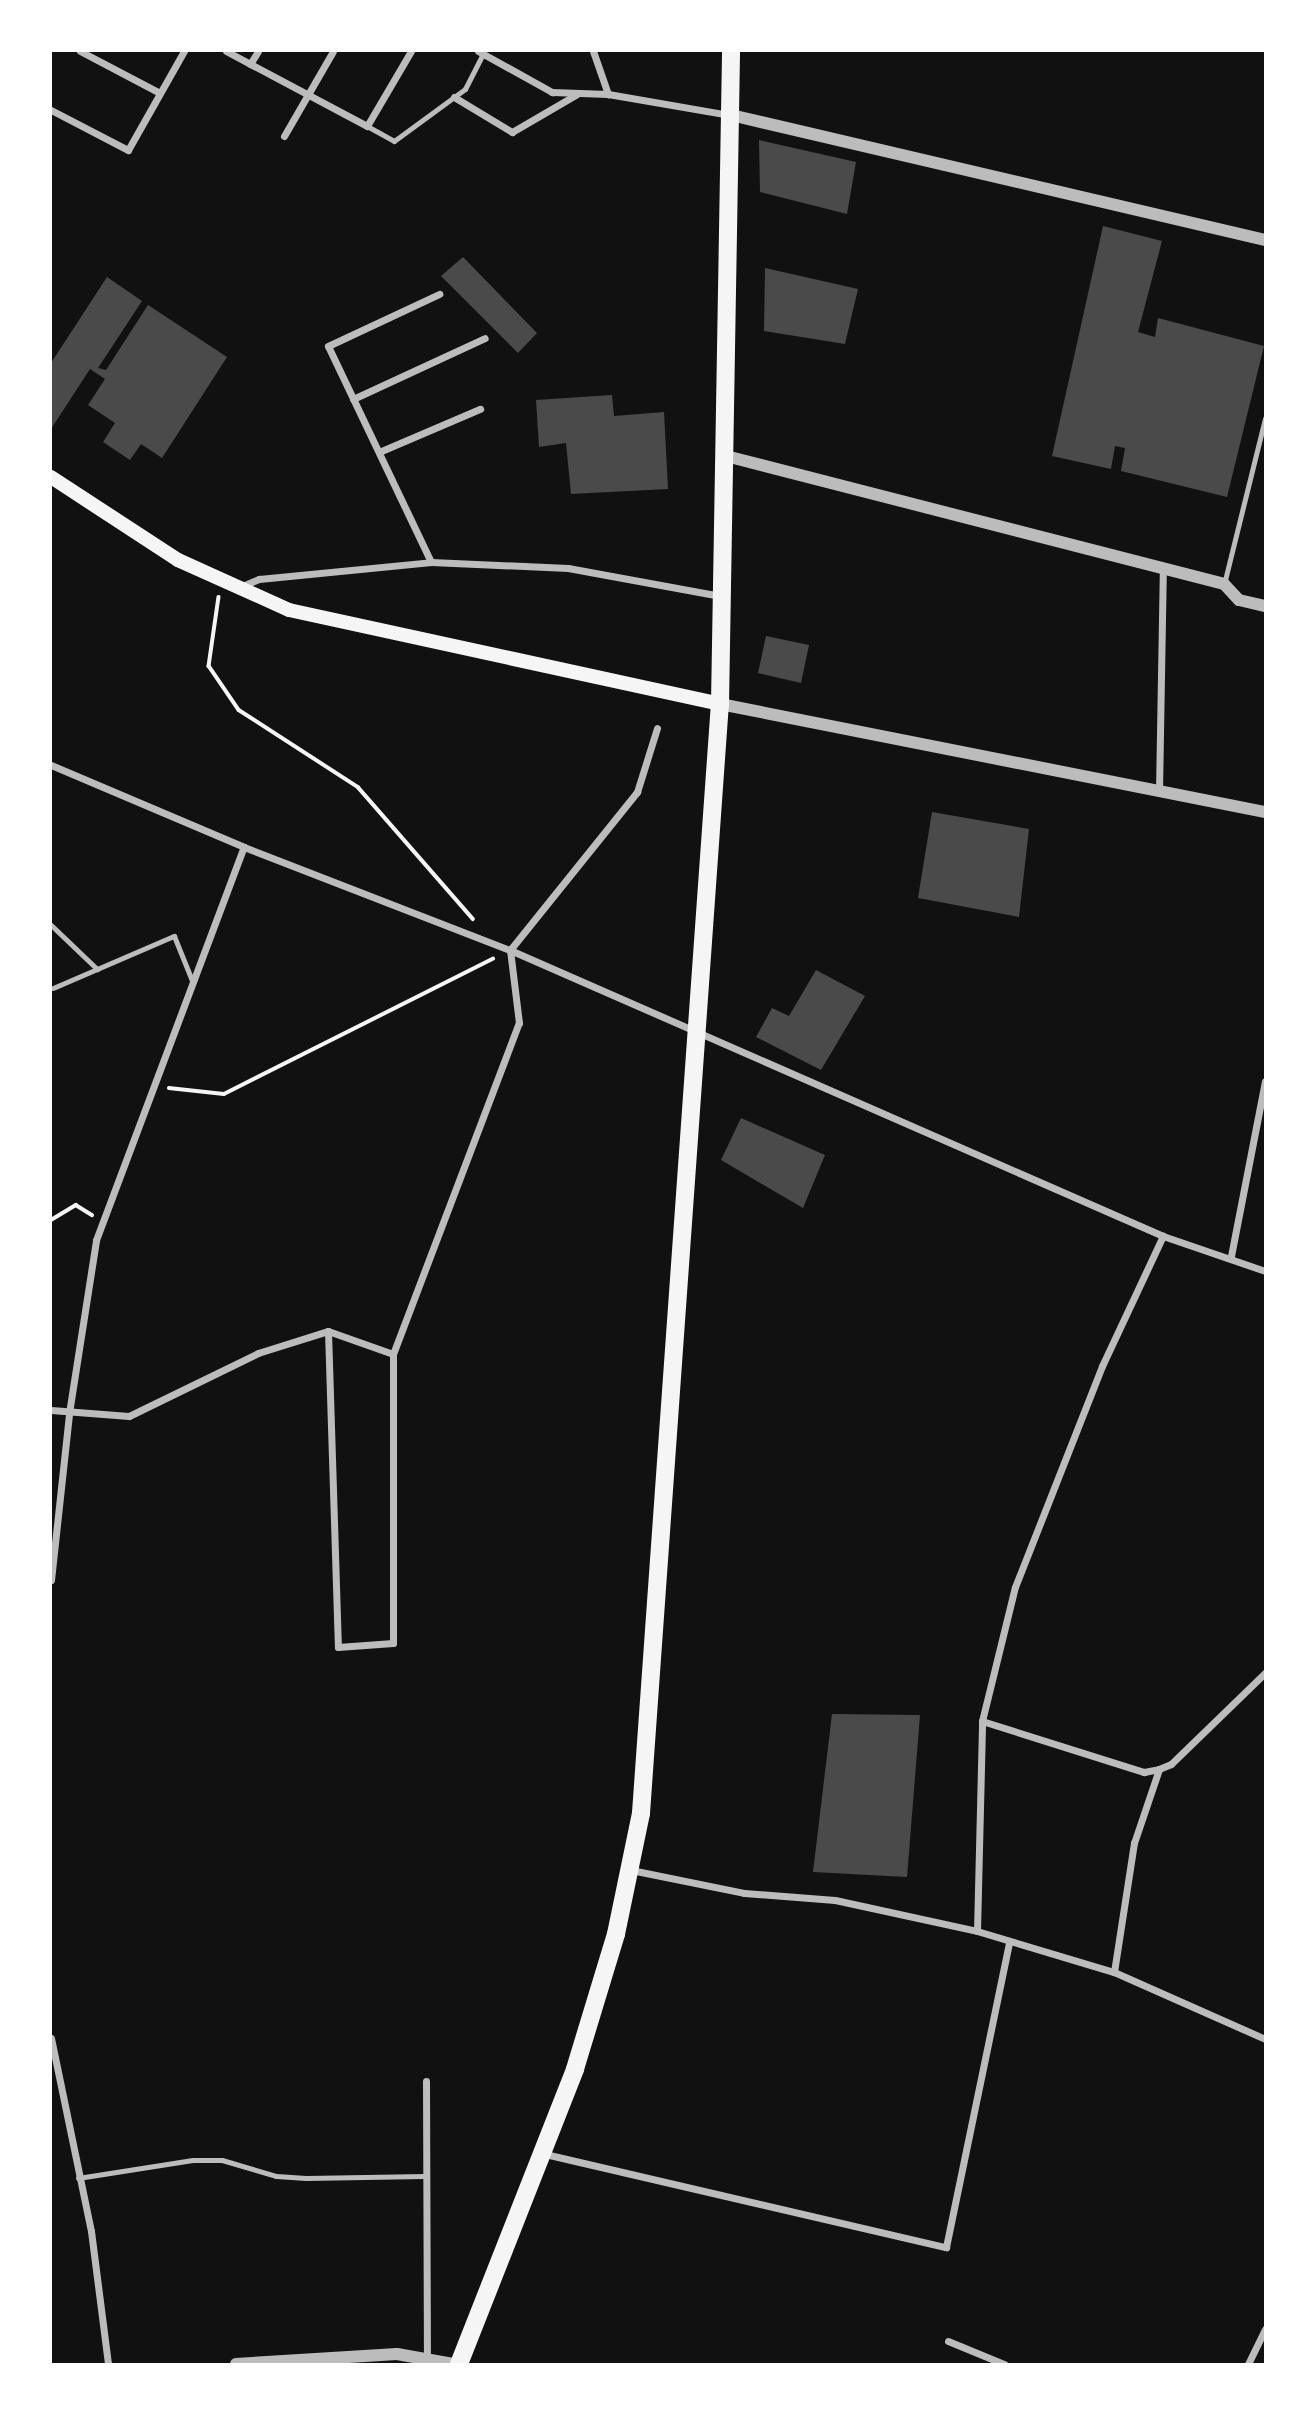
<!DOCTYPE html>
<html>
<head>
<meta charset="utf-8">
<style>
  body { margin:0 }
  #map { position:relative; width:1316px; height:2415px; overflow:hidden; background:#111; font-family:"Space Grotesk",sans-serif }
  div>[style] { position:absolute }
  .building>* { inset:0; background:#4a4a4a }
  .path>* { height:3.5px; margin:-1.75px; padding:0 1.75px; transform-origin:1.75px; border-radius:1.75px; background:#f5f5f5 }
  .service>* { height:5px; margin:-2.5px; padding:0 2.5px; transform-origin:2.5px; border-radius:2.5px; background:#bcbcbc }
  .minor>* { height:7px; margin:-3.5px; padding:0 3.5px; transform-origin:3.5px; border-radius:3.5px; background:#bcbcbc }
  .tertiary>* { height:12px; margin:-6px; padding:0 6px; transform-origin:6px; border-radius:6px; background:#bcbcbc }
  .secondary>* { height:14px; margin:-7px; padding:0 7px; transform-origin:7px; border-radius:7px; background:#f5f5f5 }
  .primary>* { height:18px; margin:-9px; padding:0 9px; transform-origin:9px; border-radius:9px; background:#f5f5f5 }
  span { translate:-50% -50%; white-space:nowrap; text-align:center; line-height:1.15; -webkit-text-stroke:7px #fff; paint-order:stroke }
  .frame { position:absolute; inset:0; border:52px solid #fff; pointer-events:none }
</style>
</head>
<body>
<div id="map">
  <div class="building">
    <div style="clip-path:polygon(759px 140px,856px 162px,847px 214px,760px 192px)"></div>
    <div style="clip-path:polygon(1103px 226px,1162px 241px,1138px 332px,1155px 337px,1158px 318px,1264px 346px,1227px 497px,1121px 471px,1125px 448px,1115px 446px,1111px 469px,1052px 456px)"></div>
    <div style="clip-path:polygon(463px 257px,537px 333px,518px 353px,441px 276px)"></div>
    <div style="clip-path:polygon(765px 268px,858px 289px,845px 344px,764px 331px)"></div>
    <div style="clip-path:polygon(107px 277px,142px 301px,98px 368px,106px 370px,148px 305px,227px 357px,162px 458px,141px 444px,130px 460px,103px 442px,115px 423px,88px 405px,105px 379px,90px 369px,51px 429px,51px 363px)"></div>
    <div style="clip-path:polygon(612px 395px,614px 416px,664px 412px,668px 489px,571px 494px,566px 443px,539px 447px,536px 400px)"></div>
    <div style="clip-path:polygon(766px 636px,809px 645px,801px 683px,758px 673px)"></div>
    <div style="clip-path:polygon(932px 812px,1029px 829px,1019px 917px,918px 898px)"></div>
    <div style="clip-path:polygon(816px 970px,865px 996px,821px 1070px,756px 1037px,772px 1008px,789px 1016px)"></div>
    <div style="clip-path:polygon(741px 1118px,825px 1155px,803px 1208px,721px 1160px)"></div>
    <div style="clip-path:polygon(832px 1714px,920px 1715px,907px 1877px,813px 1872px)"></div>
  </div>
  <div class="path">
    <div style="left:219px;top:597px;width:70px;rotate:98.2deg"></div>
    <div style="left:209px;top:666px;width:53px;rotate:55.7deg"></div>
    <div style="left:239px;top:710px;width:142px;rotate:32.9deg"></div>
    <div style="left:358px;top:787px;width:175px;rotate:48.9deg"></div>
    <div style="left:169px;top:1088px;width:55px;rotate:6.2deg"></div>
    <div style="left:224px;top:1094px;width:301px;rotate:-26.7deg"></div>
    <div style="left:51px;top:1220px;width:29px;rotate:-31deg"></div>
    <div style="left:76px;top:1205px;width:19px;rotate:32deg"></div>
  </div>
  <div class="service">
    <div style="left:367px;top:126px;width:31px;rotate:29deg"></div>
    <div style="left:394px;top:141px;width:88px;rotate:-36.2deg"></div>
    <div style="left:465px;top:89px;width:39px;rotate:-63deg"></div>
    <div style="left:1224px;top:584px;width:171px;rotate:-76.1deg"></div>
    <div style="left:51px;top:925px;width:64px;rotate:43.7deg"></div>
    <div style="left:53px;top:988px;width:132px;rotate:-23.3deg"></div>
    <div style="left:174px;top:936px;width:51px;rotate:68deg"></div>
    <div style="left:78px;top:2178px;width:116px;rotate:-8.9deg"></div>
    <div style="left:193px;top:2160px;width:29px"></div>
    <div style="left:222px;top:2160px;width:56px;rotate:16.5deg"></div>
    <div style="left:276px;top:2176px;width:30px;rotate:4deg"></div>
    <div style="left:306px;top:2178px;width:118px;rotate:-1deg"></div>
  </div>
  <div class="minor">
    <div style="left:80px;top:51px;width:90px;rotate:27.7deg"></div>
    <div style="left:226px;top:51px;width:160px;rotate:28deg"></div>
    <div style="left:367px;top:126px;width:87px;rotate:-59.6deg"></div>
    <div style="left:478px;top:51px;width:85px;rotate:29deg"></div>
    <div style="left:552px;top:92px;width:56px;rotate:2deg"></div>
    <div style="left:608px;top:94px;width:124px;rotate:9.8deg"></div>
    <div style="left:593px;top:51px;width:46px;rotate:70.8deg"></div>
    <div style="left:250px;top:64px;width:15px;rotate:-58deg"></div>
    <div style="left:454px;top:97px;width:68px;rotate:31.1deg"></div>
    <div style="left:512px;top:132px;width:75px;rotate:-30.3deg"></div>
    <div style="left:51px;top:110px;width:87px;rotate:27.5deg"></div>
    <div style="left:128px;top:150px;width:114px;rotate:-60.5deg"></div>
    <div style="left:284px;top:136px;width:98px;rotate:-60deg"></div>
    <div style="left:353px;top:399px;width:145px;rotate:-24.8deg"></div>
    <div style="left:379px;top:452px;width:110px;rotate:-23.1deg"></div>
    <div style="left:431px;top:562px;width:239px;rotate:-115.5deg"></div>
    <div style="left:328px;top:346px;width:123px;rotate:-25.1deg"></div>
    <div style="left:240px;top:587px;width:21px;rotate:-23deg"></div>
    <div style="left:259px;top:579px;width:173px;rotate:-5.6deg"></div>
    <div style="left:431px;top:562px;width:137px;rotate:2.5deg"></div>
    <div style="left:568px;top:568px;width:155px;rotate:10.4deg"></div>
    <div style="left:51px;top:765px;width:210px;rotate:23deg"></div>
    <div style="left:244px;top:847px;width:285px;rotate:21.2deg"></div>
    <div style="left:510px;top:950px;width:713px;rotate:23.65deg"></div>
    <div style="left:1163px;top:1236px;width:108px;rotate:18.9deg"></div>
    <div style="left:1159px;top:791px;width:222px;rotate:-89deg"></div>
    <div style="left:1231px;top:1256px;width:178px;rotate:-79deg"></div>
    <div style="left:328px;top:1331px;width:316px;rotate:88.2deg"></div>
    <div style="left:338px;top:1647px;width:55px;rotate:-4.2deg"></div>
    <div style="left:393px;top:1643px;width:289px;rotate:-90deg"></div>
    <div style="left:51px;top:1410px;width:78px;rotate:4.4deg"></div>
    <div style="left:129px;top:1416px;width:144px;rotate:-26deg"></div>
    <div style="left:258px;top:1353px;width:73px;rotate:-17.4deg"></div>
    <div style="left:328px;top:1331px;width:69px;rotate:19.5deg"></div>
    <div style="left:393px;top:1354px;width:354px;rotate:-69.2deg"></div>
    <div style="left:519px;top:1023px;width:74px;rotate:-97deg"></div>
    <div style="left:510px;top:950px;width:203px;rotate:-51.2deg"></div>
    <div style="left:637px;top:792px;width:67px;rotate:-72.6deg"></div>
    <div style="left:51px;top:1580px;width:168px;rotate:-83.8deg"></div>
    <div style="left:69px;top:1413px;width:175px;rotate:-81.1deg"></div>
    <div style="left:96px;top:1240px;width:420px;rotate:-69.4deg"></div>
    <div style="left:982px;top:1721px;width:170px;rotate:17.5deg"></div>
    <div style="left:1144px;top:1772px;width:15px;rotate:-11deg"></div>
    <div style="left:1159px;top:1769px;width:13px;rotate:-23deg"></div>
    <div style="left:1171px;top:1764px;width:131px;rotate:-44.1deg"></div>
    <div style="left:631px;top:1870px;width:115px;rotate:11.5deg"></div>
    <div style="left:744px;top:1893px;width:91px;rotate:4.4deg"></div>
    <div style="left:835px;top:1900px;width:145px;rotate:12.3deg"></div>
    <div style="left:977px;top:1931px;width:143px;rotate:16.7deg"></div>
    <div style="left:1114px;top:1972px;width:165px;rotate:23.9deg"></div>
    <div style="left:977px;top:1931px;width:210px;rotate:-88.6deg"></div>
    <div style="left:982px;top:1721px;width:138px;rotate:-76.2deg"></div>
    <div style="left:1015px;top:1587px;width:238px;rotate:-68.5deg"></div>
    <div style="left:1102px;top:1366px;width:144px;rotate:-64.9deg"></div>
    <div style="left:1114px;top:1972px;width:131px;rotate:-81.2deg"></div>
    <div style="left:1134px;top:1843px;width:78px;rotate:-71.3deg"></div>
    <div style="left:51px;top:2038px;width:197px;rotate:78.3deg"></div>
    <div style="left:91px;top:2231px;width:134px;rotate:82.7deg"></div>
    <div style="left:426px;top:2081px;width:275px;rotate:89.8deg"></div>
    <div style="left:545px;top:2154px;width:412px;rotate:13.1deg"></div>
    <div style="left:946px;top:2247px;width:309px;rotate:-78.3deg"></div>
    <div style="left:948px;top:2341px;width:61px;rotate:22.3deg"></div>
    <div style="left:1248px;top:2364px;width:39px;rotate:-64deg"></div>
  </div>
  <div class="tertiary">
    <div style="left:731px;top:115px;width:548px;rotate:13.17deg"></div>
    <div style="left:726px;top:456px;width:514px;rotate:14.41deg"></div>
    <div style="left:1224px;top:584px;width:22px;rotate:47deg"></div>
    <div style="left:1239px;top:600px;width:27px;rotate:13deg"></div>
    <div style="left:720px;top:704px;width:556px;rotate:11.21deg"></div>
    <div style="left:236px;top:2364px;width:161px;rotate:-3.6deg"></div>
    <div style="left:397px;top:2354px;width:57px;rotate:10.1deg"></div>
  </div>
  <div class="secondary">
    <div style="left:51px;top:477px;width:152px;rotate:33.2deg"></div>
    <div style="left:178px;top:560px;width:122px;rotate:24.2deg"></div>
    <div style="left:289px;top:610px;width:441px;rotate:12.3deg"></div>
  </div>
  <div class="primary">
    <div style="left:459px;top:2364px;width:317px;rotate:-68.5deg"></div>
    <div style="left:575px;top:2069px;width:141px;rotate:-73.1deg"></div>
    <div style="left:616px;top:1934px;width:124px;rotate:-78.3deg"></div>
    <div style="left:641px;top:1813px;width:1112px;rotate:-85.93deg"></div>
    <div style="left:720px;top:704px;width:653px;rotate:-89.03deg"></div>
  </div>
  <div class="frame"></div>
</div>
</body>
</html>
